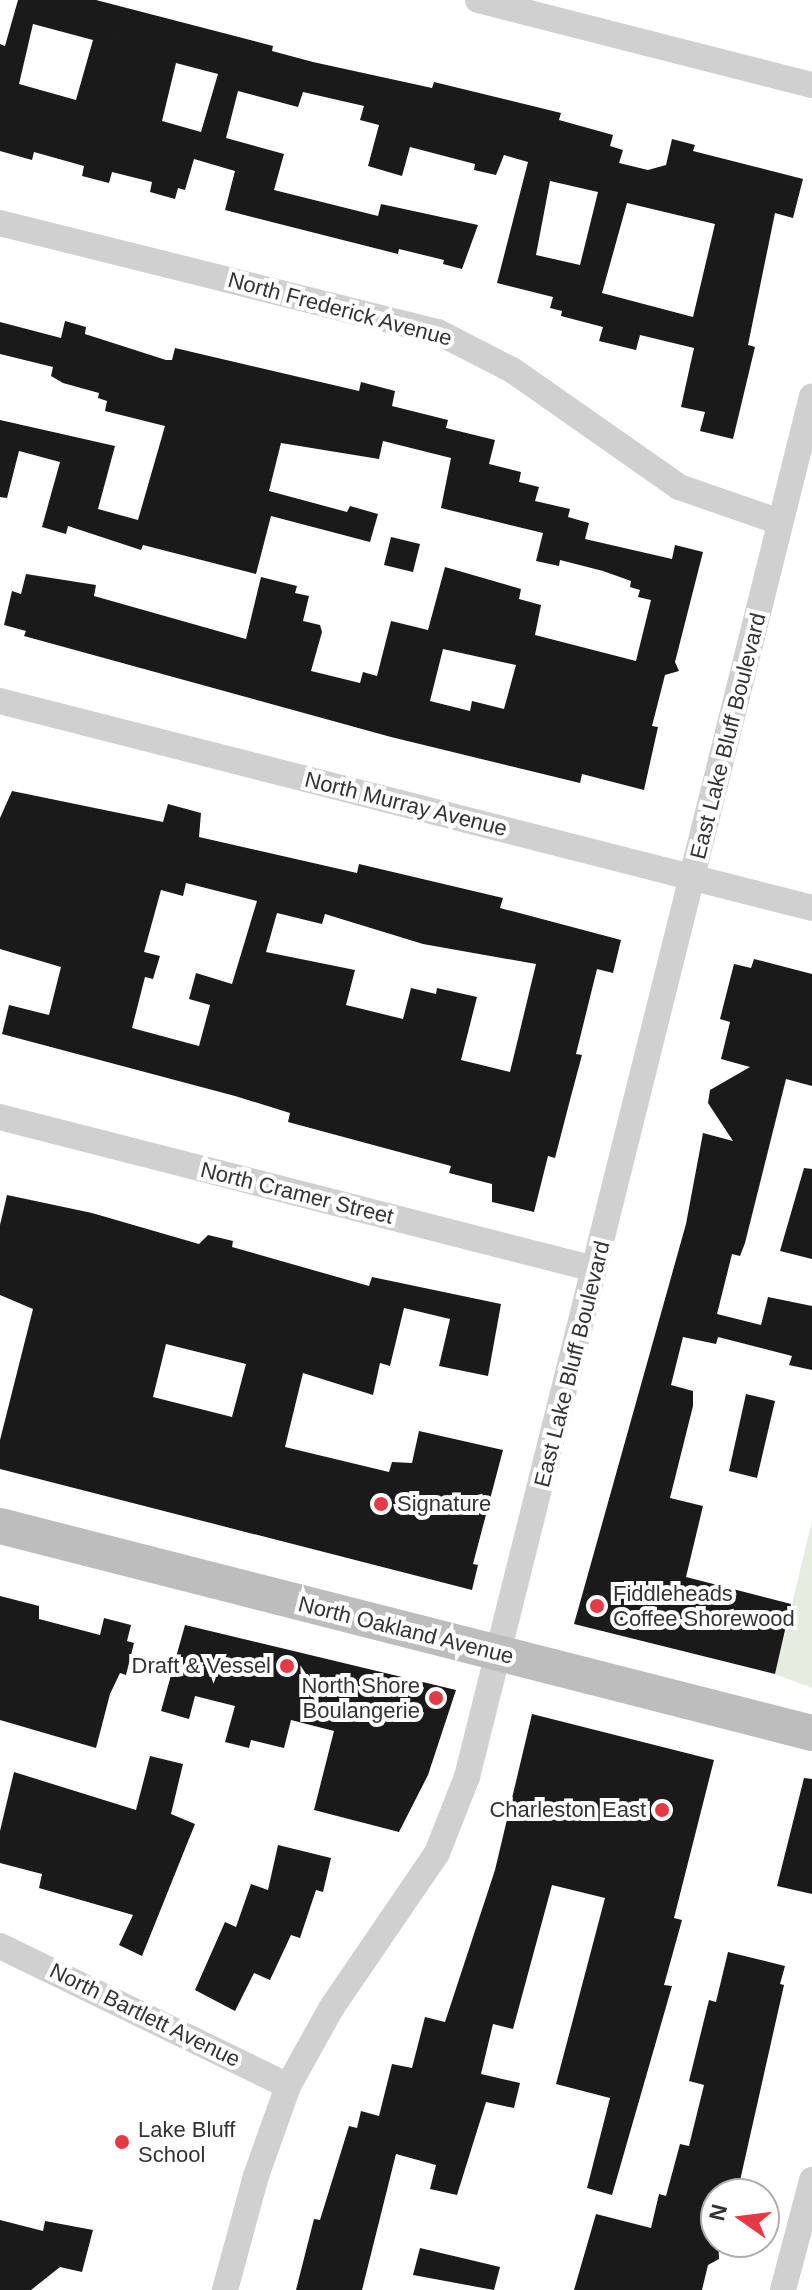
<!DOCTYPE html>
<html>
<head>
<meta charset="utf-8">
<style>
  body { margin:0 }
  #map { position:relative; width:812px; height:2290px; overflow:hidden; background:#fff; font-family:Arial,sans-serif }
  div>[style] { position:absolute }
  .green>* { inset:0; background:#e6ecdf }
  .building>* { inset:0; background:#1a1a1a }
  .street>* { height:26px; margin:-13px; padding:0 13px; transform-origin:13px; border-radius:13px; background:#d0d0d0 }
  .secondary>* { height:36px; margin:-18px; padding:0 18px; transform-origin:18px; border-radius:18px; background:#bdbdbd }
  .dots>* { width:22px; height:22px; translate:-50% -50%; box-sizing:border-box; border:4px solid #fff; border-radius:50% }
  span { translate:-50% -50%; white-space:nowrap; text-align:center; line-height:1.15; -webkit-text-stroke:8px #fff; paint-order:stroke }
  .street-label { font-size:22px; color:#333 }
  .poi-label { font-size:22px; color:#333 }
  .left { translate:0 -50%; text-align:left }
  .right { translate:-100% -50%; text-align:right }
  .north { position:absolute; left:700px; top:2178px; width:80px; height:80px; box-sizing:border-box; background:#fff; border:2px solid #adadad; border-radius:50%; rotate:284deg; font-size:22px; font-weight:700; line-height:32px; text-align:center; color:#333 }
  .north::after { content:''; display:block; margin:auto; width:28px; height:36px; background:#e63946; clip-path:polygon(50% 0,100% 100%,50% 72%,0 100%) }
</style>
</head>
<body>
<div id="map">
  <div class="green">
    <div style="clip-path:polygon(812px 1521px,812px 1688px,775px 1674px)"></div>
  </div>
  <div class="building">
    <div style="clip-path:polygon(evenodd,18px 0,96px 0,273px 46px,272px 51px,313px 62px,432px 88px,434px 82px,561px 113px,559px 120px,613px 135px,610px 146px,623px 150px,619px 163px,648px 170px,666px 165px,672px 139px,695px 145px,693px 151px,803px 179px,793px 218px,775px 213px,748px 345px,755px 347px,733px 439px,700px 431px,705px 412px,681px 407px,694px 348px,640px 335px,636px 350px,599px 341px,603px 327px,561px 316px,562px 311px,550px 308px,553px 297px,497px 283px,528px 162px,504px 155px,496px 175px,474px 170px,475px 164px,410px 147px,402px 176px,368px 166px,379px 125px,360px 120px,364px 106px,303px 92px,298px 107px,238px 91px,226px 138px,284px 154px,274px 190px,378px 216px,381px 204px,478px 225px,462px 269px,443px 264px,444px 260px,399px 249px,398px 254px,225px 210px,235px 171px,194px 159px,185px 190px,178px 188px,175px 199px,150px 192px,152px 182px,112px 172px,109px 183px,82px 176px,84px 166px,34px 152px,32px 160px,0 151px,0 44px,5px 46px,18px 0,33px 24px,93px 40px,76px 100px,19px 84px,33px 24px,18px 0,176px 63px,218px 74px,201px 132px,162px 121px,176px 63px,18px 0,550px 181px,598px 192px,580px 265px,536px 255px,550px 181px,18px 0,627px 203px,715px 224px,693px 317px,602px 293px,627px 203px)"></div>
    <div style="clip-path:polygon(evenodd,65px 321px,86px 327px,85px 334px,166px 360px,172px 360px,175px 348px,359px 391px,361px 382px,395px 391px,392px 406px,448px 420px,446px 428px,495px 440px,489px 464px,521px 472px,519px 482px,539px 487px,535px 501px,570px 509px,568px 517px,589px 523px,585px 539px,672px 559px,675px 545px,703px 552px,675px 662px,679px 671px,665px 675px,652px 726px,658px 727px,644px 790px,582px 774px,580px 783px,391px 737px,24px 636px,26px 631px,4px 625px,12px 591px,21px 594px,26px 574px,96px 585px,94px 596px,246px 639px,261px 577px,297px 586px,295px 593px,309px 596px,303px 621px,320px 625px,322px 632px,311px 671px,360px 683px,363px 672px,377px 676px,391px 621px,428px 630px,445px 567px,521px 589px,519px 599px,541px 605px,535px 635px,636px 661px,651px 600px,638px 597px,640px 590px,630px 587px,631px 581px,603px 571px,560px 560px,559px 566px,536px 561px,543px 533px,441px 508px,451px 458px,383px 441px,379px 459px,281px 443px,269px 491px,347px 512px,350px 506px,378px 514px,370px 542px,271px 516px,256px 574px,143px 545px,141px 550px,68px 526px,66px 534px,42px 527px,60px 462px,19px 451px,7px 498px,0 497px,0 420px,115px 446px,98px 509px,138px 520px,165px 426px,105px 411px,107px 401px,98px 398px,99px 393px,63px 383px,51px 376px,53px 367px,0 354px,0 322px,61px 338px,65px 321px,443px 649px,516px 665px,504px 709px,472px 701px,470px 711px,430px 701px,443px 649px)"></div>
    <div style="clip-path:polygon(391px 537px,420px 544px,413px 572px,384px 565px)"></div>
    <div style="clip-path:polygon(evenodd,12px 791px,163px 822px,168px 804px,201px 813px,199px 837px,357px 873px,359px 864px,503px 898px,500px 908px,621px 940px,613px 973px,597px 969px,576px 1054px,582px 1055px,570px 1100px,555px 1158px,548px 1156px,534px 1212px,492px 1202px,492px 1184px,449px 1173px,451px 1166px,288px 1122px,290px 1113px,235px 1096px,2px 1034px,9px 1005px,49px 1015px,61px 967px,0 949px,0 818px,12px 791px,186px 883px,257px 901px,232px 984px,196px 973px,189px 999px,210px 1005px,199px 1046px,132px 1028px,145px 977px,153px 979px,160px 956px,144px 952px,161px 890px,183px 896px,186px 883px,12px 791px,277px 913px,322px 924px,325px 914px,423px 944px,536px 964px,510px 1072px,461px 1060px,477px 997px,437px 988px,436px 994px,411px 988px,403px 1019px,346px 1005px,355px 970px,266px 952px,277px 913px)"></div>
    <div style="clip-path:polygon(754px 959px,812px 974px,812px 1086px,786px 1079px,745px 1243px,740px 1256px,732px 1254px,717px 1314px,761px 1325px,768px 1297px,812px 1306px,812px 1370px,789px 1365px,792px 1356px,718px 1337px,716px 1344px,683px 1337px,671px 1385px,693px 1391px,693px 1406px,670px 1498px,703px 1506px,686px 1577px,791px 1604px,775px 1674px,574px 1624px,686px 1224px,703px 1133px,733px 1141px,708px 1103px,710px 1090px,750px 1067px,721px 1059px,730px 1022px,720px 1019px,734px 964px,751px 968px)"></div>
    <div style="clip-path:polygon(804px 1168px,812px 1169px,812px 1259px,780px 1251px)"></div>
    <div style="clip-path:polygon(evenodd,7px 1195px,92px 1213px,199px 1244px,208px 1235px,233px 1241px,232px 1247px,369px 1286px,372px 1277px,501px 1304px,488px 1376px,439px 1366px,450px 1319px,404px 1308px,390px 1366px,380px 1363px,373px 1395px,303px 1373px,285px 1447px,389px 1472px,392px 1462px,412px 1463px,419px 1431px,503px 1450px,473px 1564px,478px 1565px,472px 1590px,0 1469px,0 1440px,33px 1309px,0 1295px,0 1225px,7px 1195px,166px 1344px,246px 1364px,232px 1417px,153px 1397px,166px 1344px)"></div>
    <div style="clip-path:polygon(746px 1394px,775px 1401px,757px 1478px,729px 1471px)"></div>
    <div style="clip-path:polygon(0 1596px,39px 1606px,39px 1619px,100px 1635px,104px 1618px,131px 1625px,127px 1641px,134px 1643px,126px 1675px,120px 1673px,110px 1694px,96px 1748px,0 1720px)"></div>
    <div style="clip-path:polygon(185px 1625px,456px 1690px,428px 1775px,399px 1832px,314px 1810px,334px 1731px,291px 1720px,284px 1748px,251px 1740px,249px 1748px,225px 1742px,235px 1706px,195px 1696px,189px 1719px,161px 1711px)"></div>
    <div style="clip-path:polygon(532px 1714px,714px 1760px,674px 1918px,682px 1920px,664px 1985px,672px 1986px,612px 2195px,587px 2188px,610px 2098px,556px 2084px,605px 1898px,552px 1885px,513px 2029px,493px 2024px,481px 2074px,520px 2083px,514px 2108px,486px 2102px,457px 2195px,430px 2189px,436px 2165px,396px 2154px,362px 2290px,296px 2290px,314px 2219px,320px 2220px,349px 2126px,357px 2128px,361px 2111px,379px 2116px,392px 2064px,412px 2068px,425px 2017px,445px 2022px,495px 1870px)"></div>
    <div style="clip-path:polygon(150px 1756px,183px 1764px,171px 1814px,195px 1824px,142px 1956px,119px 1945px,133px 1915px,39px 1888px,42px 1874px,0 1863px,0 1831px,14px 1772px,136px 1810px)"></div>
    <div style="clip-path:polygon(804px 1778px,812px 1779px,812px 1894px,777px 1886px)"></div>
    <div style="clip-path:polygon(278px 1845px,331px 1858px,323px 1892px,316px 1890px,300px 1938px,291px 1935px,270px 1980px,254px 1973px,235px 2011px,195px 1990px,225px 1922px,236px 1927px,251px 1884px,268px 1890px)"></div>
    <div style="clip-path:polygon(728px 1952px,785px 1966px,780px 1984px,784px 1985px,737px 2194px,716px 2188px,719px 2259px,708px 2265px,702px 2290px,574px 2290px,596px 2214px,651px 2228px,659px 2194px,666px 2196px,680px 2144px,689px 2146px,704px 2085px,689px 2081px,709px 2000px,716px 2002px)"></div>
    <div style="clip-path:polygon(0 2220px,43px 2231px,45px 2221px,93px 2230px,82px 2272px,60px 2267px,31px 2290px,0 2290px)"></div>
    <div style="clip-path:polygon(420px 2248px,500px 2267px,494px 2290px,413px 2275px)"></div>
  </div>
  <div class="street">
    <div style="left:478px;top:0;width:345px;rotate:14.3deg"></div>
    <div style="left:0;top:223px;width:451px;rotate:14deg"></div>
    <div style="left:438px;top:332px;width:83px;rotate:27.2deg"></div>
    <div style="left:512px;top:370px;width:204px;rotate:35deg"></div>
    <div style="left:679px;top:487px;width:107px;rotate:19.1deg"></div>
    <div style="left:0;top:701px;width:838px;rotate:14.3deg"></div>
    <div style="left:0;top:1117px;width:613px;rotate:14.35deg"></div>
    <div style="left:0;top:1946px;width:320px;rotate:25.9deg"></div>
    <div style="left:225px;top:2290px;width:118px;rotate:-74.8deg"></div>
    <div style="left:256px;top:2176px;width:96px;rotate:-70.4deg"></div>
    <div style="left:288px;top:2086px;width:90px;rotate:-60.9deg"></div>
    <div style="left:332px;top:2007px;width:186px;rotate:-55.7deg"></div>
    <div style="left:437px;top:1853px;width:82px;rotate:-68.5deg"></div>
    <div style="left:467px;top:1777px;width:1423px;rotate:-75.97deg"></div>
    <div style="left:783px;top:2290px;width:114px;rotate:-75.2deg"></div>
  </div>
  <div class="secondary">
    <div style="left:0;top:1526px;width:838px;rotate:14.3deg"></div>
  </div>
  <div class="dots">
    <div style="left:381px;top:1504px;background:#e63946"></div>
    <div style="left:597px;top:1606px;background:#e63946"></div>
    <div style="left:287px;top:1666px;background:#e63946"></div>
    <div style="left:436px;top:1698px;background:#e63946"></div>
    <div style="left:662px;top:1810px;background:#e63946"></div>
    <div style="left:122px;top:2142px;background:#e63946"></div>
  </div>
  <div class="street-label">
    <span style="left:340px;top:309px;rotate:15deg">North Frederick Avenue</span>
    <span style="left:728px;top:736px;rotate:-76deg">East Lake Bluff Boulevard</span>
    <span style="left:406px;top:804px;rotate:14deg">North Murray Avenue</span>
    <span style="left:297px;top:1193px;rotate:14deg">North Cramer Street</span>
    <span style="left:572px;top:1364px;rotate:-76deg">East Lake Bluff Boulevard</span>
    <span style="left:406px;top:1630px;rotate:14deg">North Oakland Avenue</span>
    <span style="left:145px;top:2015px;rotate:26deg">North Bartlett Avenue</span>
  </div>
  <div class="poi-label">
    <span class="left" style="left:397px;top:1504px">Signature</span>
    <span class="left" style="left:613px;top:1606px">Fiddleheads<br>Coffee Shorewood</span>
    <span class="right" style="left:271px;top:1666px">Draft &amp; Vessel</span>
    <span class="right" style="left:420px;top:1698px">North Shore<br>Boulangerie</span>
    <span class="right" style="left:646px;top:1810px">Charleston East</span>
    <span class="left" style="left:138px;top:2142px">Lake Bluff<br>School</span>
  </div>
  <div class="north">N</div>
</div>
</body>
</html>
